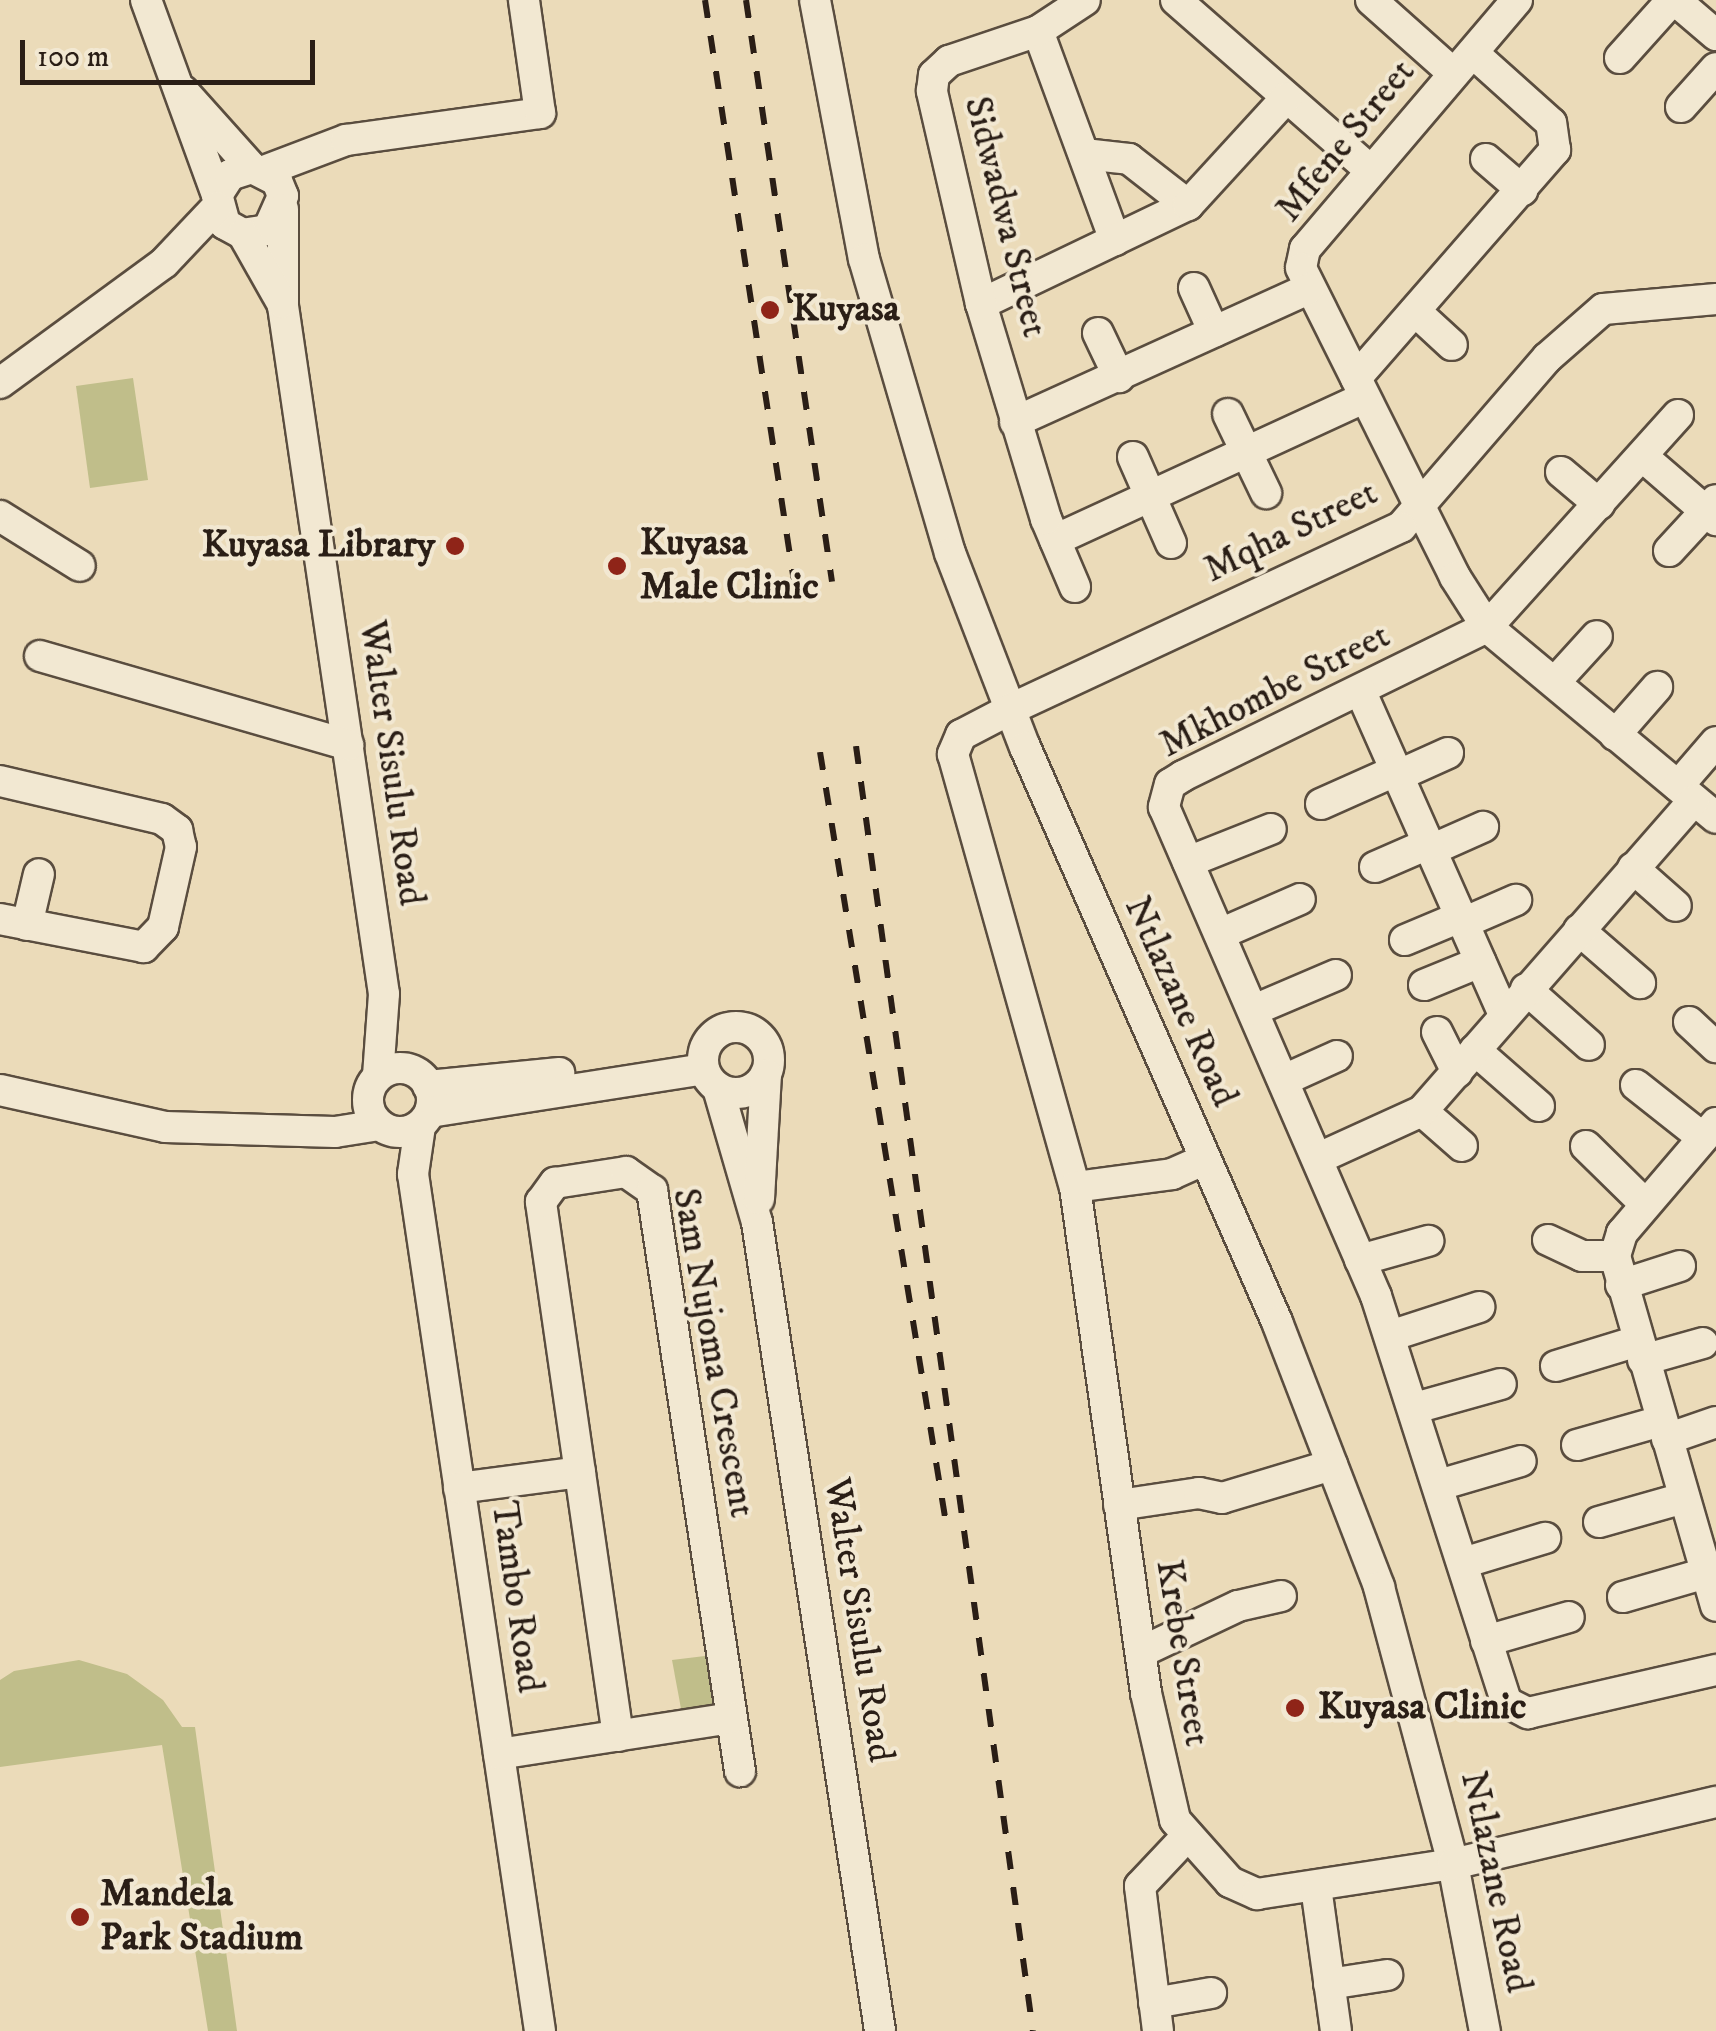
<!DOCTYPE html>
<html>
<head>
<meta charset="utf-8">
<style>
  body { margin:0 }
  #map { position:relative; width:1716px; height:2031px; overflow:hidden; background:#ebdbb9; font-family:"IM FELL DW Pica",serif }
  div>[style] { position:absolute }
  .green>* { inset:0; background:#c0be8a }
  .roads { filter:drop-shadow(2px 0 #5a4d3f) drop-shadow(-2px 0 #5a4d3f) drop-shadow(0 2px #5a4d3f) drop-shadow(0 -2px #5a4d3f) }
  .minor>* { height:30px; margin:-15px; padding:0 15px; transform-origin:15px; border-radius:15px; background:#f2e8d2 }
  .minor>.ring { margin:-15px; padding:0; box-sizing:content-box; background:none; border:30px solid #f2e8d2; border-radius:50% }
  .rail>* { height:6px; margin-top:-3px; transform-origin:0; background:repeating-linear-gradient(90deg,#2a1e16 0 18px,transparent 0 36px) }
  .dots>* { width:28px; height:28px; translate:-50% -50%; box-sizing:border-box; border:5px solid #f2e8d2; border-radius:50% }
  span { translate:-50% -50%; white-space:nowrap; text-align:center; line-height:1.15; -webkit-text-stroke:8px #f2e8d2; paint-order:stroke }
  .street-label { font-size:38px; color:#2a1e16 }
  .poi-label { font-size:38px; color:#2a1e16; font-weight:700 }
  .left { translate:0 -50%; text-align:left }
  .right { translate:-100% -50%; text-align:right }
  .scale { position:absolute; left:20px; top:40px; width:295px; height:45px; box-sizing:border-box; border:5px solid #2a1e16; border-top:0; padding-left:12px; font-size:30px; line-height:35px; white-space:nowrap; color:#2a1e16; -webkit-text-stroke:8px #f2e8d2; paint-order:stroke }
</style>
</head>
<body>
<div id="map">
  <div class="green">
    <div style="clip-path:polygon(133px 378px,148px 480px,90px 488px,76px 386px)"></div>
    <div style="clip-path:polygon(713px 1655px,715px 1708px,682px 1714px,672px 1660px)"></div>
    <div style="clip-path:polygon(79px 1660px,127px 1674px,163px 1700px,182px 1727px,195px 1727px,237px 2031px,208px 2031px,162px 1745px,0 1767px,0 1680px,14px 1671px)"></div>
  </div>
  <div class="roads">
    <div class="minor">
      <div style="left:146px;top:0;width:208px;rotate:70deg"></div>
      <div style="left:815px;top:0;width:264px;rotate:79.3deg"></div>
      <div style="left:864px;top:259px;width:306px;rotate:73.7deg"></div>
      <div style="left:950px;top:553px;width:208px;rotate:68.9deg"></div>
      <div style="left:1025px;top:747px;width:628px;rotate:66.33deg"></div>
      <div style="left:1277px;top:1322px;width:284px;rotate:68.9deg"></div>
      <div style="left:1379px;top:1587px;width:287px;rotate:75deg"></div>
      <div style="left:1453px;top:1864px;width:170px;rotate:79.2deg"></div>
      <div style="left:1176px;top:0;width:258px;rotate:41.2deg"></div>
      <div style="left:1371px;top:0;width:110px;rotate:41.7deg"></div>
      <div style="left:1517px;top:0;width:327px;rotate:130.4deg"></div>
      <div style="left:1305px;top:249px;width:19px;rotate:102deg"></div>
      <div style="left:1301px;top:268px;width:345px;rotate:63.5deg"></div>
      <div style="left:1455px;top:577px;width:59px;rotate:57.4deg"></div>
      <div style="left:1487px;top:627px;width:298px;rotate:39.8deg"></div>
      <div style="left:1675px;top:0;width:54px;rotate:40.5deg"></div>
      <div style="left:1038px;top:31px;width:223px;rotate:69.8deg"></div>
      <div style="left:1620px;top:58px;width:78px;rotate:-48.1deg"></div>
      <div style="left:183px;top:91px;width:103px;rotate:48.1deg"></div>
      <div style="left:252px;top:168px;width:28px;rotate:27deg"></div>
      <div style="left:277px;top:181px;width:16px;rotate:68deg"></div>
      <div style="left:283px;top:196px;width:37px;rotate:114deg"></div>
      <div style="left:268px;top:230px;width:25px;rotate:171deg"></div>
      <div style="left:243px;top:234px;width:21px;rotate:-151deg"></div>
      <div style="left:225px;top:224px;width:30px;rotate:-105deg"></div>
      <div style="left:217px;top:195px;width:24px;rotate:-57deg"></div>
      <div style="left:230px;top:175px;width:23px;rotate:-18deg"></div>
      <div style="left:1681px;top:107px;width:52px;rotate:-48.1deg"></div>
      <div style="left:1084px;top:154px;width:45px;rotate:6.3deg"></div>
      <div style="left:1129px;top:159px;width:75px;rotate:37.9deg"></div>
      <div style="left:1486px;top:159px;width:48px;rotate:40.7deg"></div>
      <div style="left:264px;top:171px;width:88px;rotate:-20.7deg"></div>
      <div style="left:346px;top:140px;width:196px;rotate:-7.9deg"></div>
      <div style="left:540px;top:113px;width:114px;rotate:-98.1deg"></div>
      <div style="left:283px;top:209px;width:97px;rotate:90deg"></div>
      <div style="left:283px;top:306px;width:695px;rotate:81.65deg"></div>
      <div style="left:384px;top:994px;width:82px;rotate:94.2deg"></div>
      <div style="left:243px;top:234px;width:79px;rotate:60.5deg"></div>
      <div style="left:1194px;top:288px;width:48px;rotate:65.6deg"></div>
      <div style="left:1716px;top:299px;width:113px;rotate:174.9deg"></div>
      <div style="left:1603px;top:309px;width:74px;rotate:138.8deg"></div>
      <div style="left:1547px;top:358px;width:223px;rotate:130.8deg"></div>
      <div style="left:1401px;top:527px;width:433px;rotate:155deg"></div>
      <div style="left:1009px;top:710px;width:54px;rotate:152.5deg"></div>
      <div style="left:961px;top:735px;width:21px;rotate:113deg"></div>
      <div style="left:953px;top:754px;width:450px;rotate:74.3deg"></div>
      <div style="left:1075px;top:1187px;width:511px;rotate:82.01deg"></div>
      <div style="left:1146px;top:1693px;width:130px;rotate:77.1deg"></div>
      <div style="left:1175px;top:1820px;width:83px;rotate:48.4deg"></div>
      <div style="left:1230px;top:1882px;width:30px;rotate:24deg"></div>
      <div style="left:1257px;top:1894px;width:198px;rotate:-8.7deg"></div>
      <div style="left:1453px;top:1864px;width:270px;rotate:-13.3deg"></div>
      <div style="left:981px;top:304px;width:229px;rotate:-25.6deg"></div>
      <div style="left:1188px;top:205px;width:145px;rotate:-47.5deg"></div>
      <div style="left:1415px;top:311px;width:50px;rotate:42.6deg"></div>
      <div style="left:1098px;top:333px;width:49px;rotate:64.5deg"></div>
      <div style="left:1356px;top:378px;width:303px;rotate:-48.9deg"></div>
      <div style="left:1555px;top:150px;width:27px;rotate:-98deg"></div>
      <div style="left:1551px;top:123px;width:105px;rotate:-138.1deg"></div>
      <div style="left:0;top:383px;width:203px;rotate:-36.2deg"></div>
      <div style="left:164px;top:263px;width:77px;rotate:-46.6deg"></div>
      <div style="left:1228px;top:414px;width:88px;rotate:64.3deg"></div>
      <div style="left:1678px;top:415px;width:285px;rotate:132deg"></div>
      <div style="left:1487px;top:627px;width:339px;rotate:153.9deg"></div>
      <div style="left:1183px;top:776px;width:15px;rotate:148deg"></div>
      <div style="left:1170px;top:784px;width:24px;rotate:105deg"></div>
      <div style="left:1164px;top:807px;width:533px;rotate:66.56deg"></div>
      <div style="left:1376px;top:1296px;width:426px;rotate:72.2deg"></div>
      <div style="left:1506px;top:1702px;width:25px;rotate:27deg"></div>
      <div style="left:1528px;top:1713px;width:193px;rotate:-12.9deg"></div>
      <div style="left:1015px;top:422px;width:322px;rotate:-24.4deg"></div>
      <div style="left:1642px;top:456px;width:98px;rotate:40.9deg"></div>
      <div style="left:1133px;top:457px;width:94px;rotate:66.2deg"></div>
      <div style="left:1561px;top:472px;width:50px;rotate:40.1deg"></div>
      <div style="left:0;top:516px;width:94px;rotate:32deg"></div>
      <div style="left:1055px;top:540px;width:340px;rotate:-24.7deg"></div>
      <div style="left:1669px;top:551px;width:69px;rotate:-47.3deg"></div>
      <div style="left:1075px;top:587px;width:74px;rotate:-113.1deg"></div>
      <div style="left:1046px;top:519px;width:225px;rotate:-106.8deg"></div>
      <div style="left:981px;top:304px;width:219px;rotate:-103deg"></div>
      <div style="left:932px;top:91px;width:16px;rotate:-83deg"></div>
      <div style="left:934px;top:75px;width:21px;rotate:-43deg"></div>
      <div style="left:949px;top:61px;width:94px;rotate:-18.6deg"></div>
      <div style="left:1038px;top:31px;width:56px;rotate:-33.4deg"></div>
      <div style="left:40px;top:656px;width:321px;rotate:16.1deg"></div>
      <div style="left:1555px;top:682px;width:62px;rotate:-47.6deg"></div>
      <div style="left:1361px;top:692px;width:353px;rotate:66.1deg"></div>
      <div style="left:1615px;top:735px;width:64px;rotate:-48.8deg"></div>
      <div style="left:1397px;top:776px;width:56px;rotate:-24.3deg"></div>
      <div style="left:0;top:781px;width:166px;rotate:13.2deg"></div>
      <div style="left:162px;top:819px;width:19px;rotate:36deg"></div>
      <div style="left:177px;top:830px;width:17px;rotate:77deg"></div>
      <div style="left:181px;top:847px;width:82px;rotate:102.7deg"></div>
      <div style="left:163px;top:927px;width:28px;rotate:134deg"></div>
      <div style="left:144px;top:947px;width:147px;rotate:-169deg"></div>
      <div style="left:1678px;top:786px;width:58px;rotate:-49.2deg"></div>
      <div style="left:1321px;top:804px;width:81px;rotate:-24deg"></div>
      <div style="left:1431px;top:850px;width:57px;rotate:-23.9deg"></div>
      <div style="left:1188px;top:862px;width:89px;rotate:-21.7deg"></div>
      <div style="left:1375px;top:867px;width:58px;rotate:-23.5deg"></div>
      <div style="left:1633px;top:868px;width:57px;rotate:41.5deg"></div>
      <div style="left:1463px;top:923px;width:58px;rotate:-23.5deg"></div>
      <div style="left:27px;top:925px;width:52px;rotate:-76.8deg"></div>
      <div style="left:1579px;top:930px;width:81px;rotate:41deg"></div>
      <div style="left:1220px;top:934px;width:87px;rotate:-23.6deg"></div>
      <div style="left:1405px;top:940px;width:60px;rotate:-22.7deg"></div>
      <div style="left:1424px;top:985px;width:61px;rotate:-22.3deg"></div>
      <div style="left:1526px;top:989px;width:84px;rotate:41.6deg"></div>
      <div style="left:1254px;top:1010px;width:89px;rotate:-23.1deg"></div>
      <div style="left:1689px;top:1022px;width:37px;rotate:43deg"></div>
      <div class="ring" style="left:703px;top:1027px;width:36px;height:36px"></div>
      <div style="left:1437px;top:1032px;width:45px;rotate:63.4deg"></div>
      <div style="left:1475px;top:1050px;width:85px;rotate:41.2deg"></div>
      <div class="ring" style="left:368px;top:1068px;width:34px;height:34px"></div>
      <div style="left:1284px;top:1080px;width:58px;rotate:-24.4deg"></div>
      <div style="left:1636px;top:1085px;width:85px;rotate:38.3deg"></div>
      <div style="left:428px;top:1086px;width:132px;rotate:-5.7deg"></div>
      <div style="left:718px;top:1088px;width:140px;rotate:73.8deg"></div>
      <div style="left:757px;top:1222px;width:818px;rotate:81.35deg"></div>
      <div style="left:0;top:1090px;width:169px;rotate:12.6deg"></div>
      <div style="left:165px;top:1127px;width:170px;rotate:1.7deg"></div>
      <div style="left:335px;top:1132px;width:45px;rotate:-9deg"></div>
      <div style="left:1422px;top:1111px;width:53px;rotate:41.2deg"></div>
      <div style="left:430px;top:1112px;width:277px;rotate:-8.9deg"></div>
      <div style="left:1716px;top:1123px;width:145px;rotate:130.5deg"></div>
      <div style="left:1622px;top:1233px;width:24px;rotate:107deg"></div>
      <div style="left:1615px;top:1256px;width:364px;rotate:73.9deg"></div>
      <div style="left:420px;top:1126px;width:49px;rotate:98.3deg"></div>
      <div style="left:413px;top:1174px;width:866px;rotate:81.57deg"></div>
      <div style="left:1586px;top:1146px;width:83px;rotate:44.5deg"></div>
      <div style="left:1319px;top:1158px;width:113px;rotate:-24.5deg"></div>
      <div style="left:1422px;top:1111px;width:413px;rotate:-48.8deg"></div>
      <div style="left:1075px;top:1187px;width:98px;rotate:-7.6deg"></div>
      <div style="left:1172px;top:1174px;width:36px;rotate:-24deg"></div>
      <div style="left:759px;top:1199px;width:125px;rotate:-86.8deg"></div>
      <div style="left:1548px;top:1240px;width:38px;rotate:25deg"></div>
      <div style="left:1582px;top:1256px;width:33px"></div>
      <div style="left:1360px;top:1260px;width:71px;rotate:-15.6deg"></div>
      <div style="left:1621px;top:1285px;width:62px;rotate:-17.9deg"></div>
      <div style="left:1390px;top:1336px;width:94px;rotate:-18deg"></div>
      <div style="left:1643px;top:1360px;width:62px;rotate:-15.8deg"></div>
      <div style="left:1556px;top:1366px;width:86px;rotate:-17deg"></div>
      <div style="left:1415px;top:1408px;width:89px;rotate:-15.6deg"></div>
      <div style="left:1667px;top:1439px;width:52px;rotate:-19.1deg"></div>
      <div style="left:1577px;top:1445px;width:87px;rotate:-15.9deg"></div>
      <div style="left:1439px;top:1485px;width:85px;rotate:-16.3deg"></div>
      <div style="left:459px;top:1488px;width:122px;rotate:-7.5deg"></div>
      <div style="left:1119px;top:1505px;width:81px;rotate:-8.5deg"></div>
      <div style="left:1199px;top:1493px;width:24px;rotate:12deg"></div>
      <div style="left:1222px;top:1498px;width:115px;rotate:-16.7deg"></div>
      <div style="left:1599px;top:1522px;width:88px;rotate:-15.8deg"></div>
      <div style="left:1463px;top:1563px;width:86px;rotate:-17deg"></div>
      <div style="left:1623px;top:1597px;width:86px;rotate:-16.1deg"></div>
      <div style="left:1486px;top:1641px;width:86px;rotate:-16.1deg"></div>
      <div style="left:1141px;top:1652px;width:107px;rotate:-25.4deg"></div>
      <div style="left:1238px;top:1606px;width:44px;rotate:-13.1deg"></div>
      <div style="left:618px;top:1736px;width:540px;rotate:-98.21deg"></div>
      <div style="left:541px;top:1202px;width:24px;rotate:-54deg"></div>
      <div style="left:555px;top:1183px;width:72px;rotate:-8.8deg"></div>
      <div style="left:626px;top:1172px;width:32px;rotate:35deg"></div>
      <div style="left:652px;top:1190px;width:588px;rotate:81.39deg"></div>
      <div style="left:499px;top:1754px;width:235px;rotate:-8.8deg"></div>
      <div style="left:1316px;top:1887px;width:145px;rotate:82.1deg"></div>
      <div style="left:1329px;top:1984px;width:59px;rotate:-8.8deg"></div>
      <div style="left:1154px;top:2003px;width:58px;rotate:-10deg"></div>
      <div style="left:1158px;top:2031px;width:146px;rotate:-97.1deg"></div>
      <div style="left:1140px;top:1886px;width:70px;rotate:-46.7deg"></div>
    </div>
  </div>
  <div class="rail">
    <div style="left:705px;top:0;width:595px;rotate:81.3deg"></div>
    <div style="left:746px;top:0;width:588px;rotate:81.59deg"></div>
    <div style="left:856px;top:746px;width:1297px;rotate:82.16deg"></div>
    <div style="left:820px;top:752px;width:775px;rotate:80.72deg"></div>
  </div>
  <div class="dots">
    <div style="left:770px;top:310px;background:#8f2418"></div>
    <div style="left:455px;top:546px;background:#8f2418"></div>
    <div style="left:617px;top:566px;background:#8f2418"></div>
    <div style="left:1295px;top:1708px;background:#8f2418"></div>
    <div style="left:80px;top:1917px;background:#8f2418"></div>
  </div>
  <div class="street-label">
    <span style="left:1346px;top:141px;rotate:-51deg">Mfene Street</span>
    <span style="left:1005px;top:217px;rotate:76deg">Sidwadwa Street</span>
    <span style="left:1291px;top:532px;rotate:-26deg">Mqha Street</span>
    <span style="left:1275px;top:691px;rotate:-27deg">Mkhombe Street</span>
    <span style="left:391px;top:763px;rotate:82deg">Walter Sisulu Road</span>
    <span style="left:1180px;top:1002px;rotate:66deg">Ntlazane Road</span>
    <span style="left:713px;top:1353px;rotate:80deg">Sam Nujoma Crescent</span>
    <span style="left:516px;top:1597px;rotate:82deg">Tambo Road</span>
    <span style="left:858px;top:1620px;rotate:81deg">Walter Sisulu Road</span>
    <span style="left:1182px;top:1653px;rotate:81deg">Krebe Street</span>
    <span style="left:1495px;top:1882px;rotate:78deg">Ntlazane Road</span>
  </div>
  <div class="poi-label">
    <span class="left" style="left:792px;top:310px">Kuyasa</span>
    <span class="left" style="left:640px;top:566px">Kuyasa<br>Male Clinic</span>
    <span class="right" style="left:435px;top:546px">Kuyasa Library</span>
    <span class="left" style="left:1318px;top:1708px">Kuyasa Clinic</span>
    <span class="left" style="left:100px;top:1917px">Mandela<br>Park Stadium</span>
  </div>
  <div class="scale">100 m</div>
</div>
</body>
</html>
